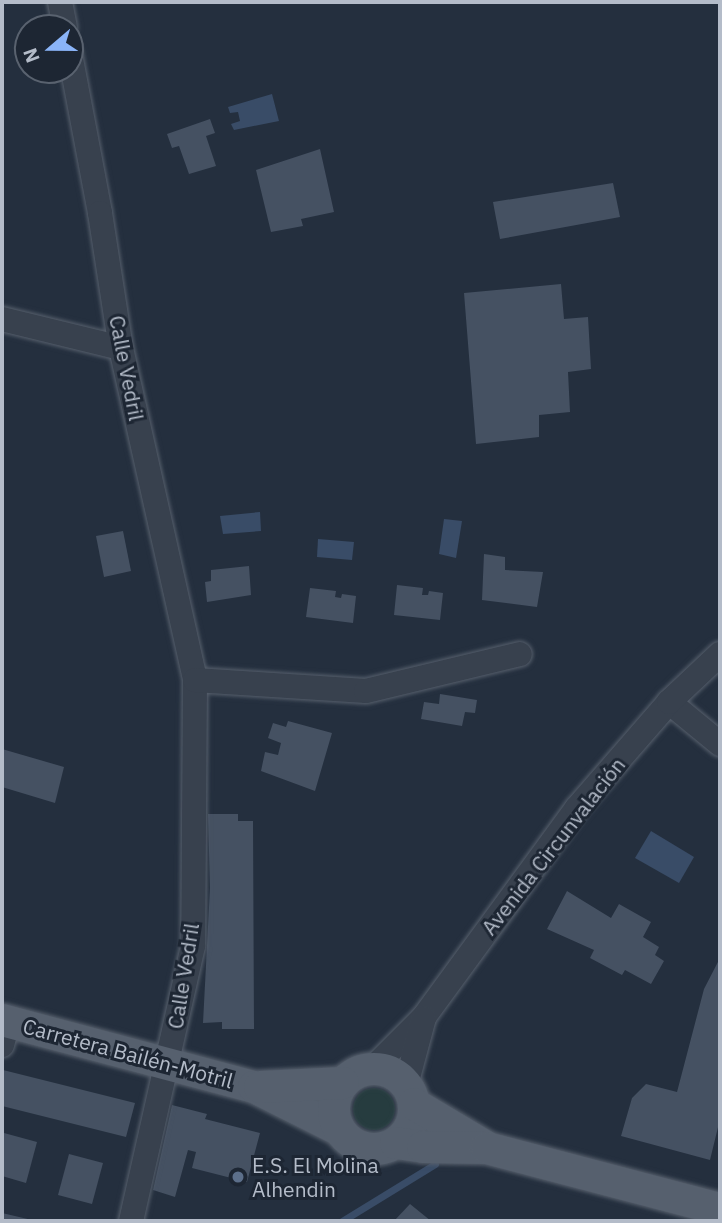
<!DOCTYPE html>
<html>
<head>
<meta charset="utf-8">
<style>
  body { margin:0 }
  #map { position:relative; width:722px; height:1223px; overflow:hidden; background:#242f3e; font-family:"IBM Plex Sans",sans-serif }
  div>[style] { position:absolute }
  .green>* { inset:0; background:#263c3f }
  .round { border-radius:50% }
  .water>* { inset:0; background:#394c67 }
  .stream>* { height:7px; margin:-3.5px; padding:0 3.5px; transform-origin:3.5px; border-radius:3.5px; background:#394c67 }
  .building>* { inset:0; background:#455162 }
  .roads { filter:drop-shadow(0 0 2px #565f6c) drop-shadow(0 0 2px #565f6c) }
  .minor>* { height:24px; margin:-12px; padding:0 12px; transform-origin:12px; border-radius:12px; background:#38414e }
  .major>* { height:32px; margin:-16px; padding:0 16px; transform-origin:16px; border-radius:16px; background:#56606e }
  .major>.ring { margin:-16px; padding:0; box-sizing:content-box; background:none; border:32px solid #56606e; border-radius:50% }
  .dots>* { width:19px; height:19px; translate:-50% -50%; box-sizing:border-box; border:4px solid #1d2633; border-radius:50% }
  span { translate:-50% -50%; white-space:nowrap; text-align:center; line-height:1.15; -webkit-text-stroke:6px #1d2633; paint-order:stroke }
  .street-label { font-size:21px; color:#b4bcc9 }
  .poi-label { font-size:21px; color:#b4bcc9 }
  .left { translate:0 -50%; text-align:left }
  .frame { position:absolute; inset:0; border:4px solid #b4bcc9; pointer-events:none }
  .north { position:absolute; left:14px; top:14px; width:70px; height:70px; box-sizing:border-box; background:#1d2633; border:2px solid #59626f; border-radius:50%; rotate:250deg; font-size:19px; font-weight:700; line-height:28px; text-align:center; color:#b4bcc9 }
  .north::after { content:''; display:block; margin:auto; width:24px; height:32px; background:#8ab4f8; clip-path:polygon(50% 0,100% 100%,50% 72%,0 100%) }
</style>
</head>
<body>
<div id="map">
  <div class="green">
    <i class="round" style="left:353px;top:1088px;width:42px;height:42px"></i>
  </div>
  <div class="water">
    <i style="clip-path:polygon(272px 94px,279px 121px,234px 130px,231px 124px,240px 121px,238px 112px,230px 113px,228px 107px)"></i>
    <i style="clip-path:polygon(260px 512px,261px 531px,223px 534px,220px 516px)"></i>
    <i style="clip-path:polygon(444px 519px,462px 521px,456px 558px,439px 554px)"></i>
    <i style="clip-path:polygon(318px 539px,354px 542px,352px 560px,317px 557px)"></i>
    <i style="clip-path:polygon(651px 831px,694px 857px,679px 883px,635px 858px)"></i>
  </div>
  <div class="stream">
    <i style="left:342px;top:1221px;width:109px;rotate:-31.5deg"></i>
  </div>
  <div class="building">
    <i style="clip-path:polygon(210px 119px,215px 133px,206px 136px,216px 166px,189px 174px,179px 146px,172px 148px,167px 134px)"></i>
    <i style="clip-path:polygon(320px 149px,334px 212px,301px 219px,303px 226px,271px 232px,256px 170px)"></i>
    <i style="clip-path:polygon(613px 183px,620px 217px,500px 239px,493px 202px)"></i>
    <i style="clip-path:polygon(561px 284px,564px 319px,588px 317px,591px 369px,568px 372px,570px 412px,539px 415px,539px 437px,476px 444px,464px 293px)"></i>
    <i style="clip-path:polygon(123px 531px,131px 571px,104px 577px,96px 536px)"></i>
    <i style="clip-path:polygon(484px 554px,505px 557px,505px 570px,543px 572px,537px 607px,482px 600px)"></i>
    <i style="clip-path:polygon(249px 566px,251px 595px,207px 602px,205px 582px,211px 581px,211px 570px)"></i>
    <i style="clip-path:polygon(397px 585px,423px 588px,422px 595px,428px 595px,429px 591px,443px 593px,440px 620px,394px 615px)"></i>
    <i style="clip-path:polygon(310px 588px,336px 591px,335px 597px,341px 598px,342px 594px,356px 596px,353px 623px,306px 617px)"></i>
    <i style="clip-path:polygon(440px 694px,477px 700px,475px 713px,465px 712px,462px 726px,421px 719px,424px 702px,439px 704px)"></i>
    <i style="clip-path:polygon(288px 721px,332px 733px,315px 791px,261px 771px,265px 752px,278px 755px,281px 743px,268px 738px,273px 723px,286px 727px)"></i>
    <i style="clip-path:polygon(2px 749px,64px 767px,55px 803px,2px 787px)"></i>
    <i style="clip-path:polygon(208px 814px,238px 814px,238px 821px,253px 821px,254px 1029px,222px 1029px,222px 1022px,203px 1023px,210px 888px)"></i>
    <i style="clip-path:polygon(567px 891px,611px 918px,619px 904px,651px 922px,643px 937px,659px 947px,655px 955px,664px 961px,651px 984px,625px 970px,622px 975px,590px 958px,594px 950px,547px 929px)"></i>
    <i style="clip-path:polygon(720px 958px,720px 1119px,710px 1160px,621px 1136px,632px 1098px,646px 1084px,677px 1092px,704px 989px)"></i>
    <i style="clip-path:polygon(3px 1070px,135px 1103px,126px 1137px,2px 1106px)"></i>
    <i style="clip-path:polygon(172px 1105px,207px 1114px,205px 1119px,260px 1133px,247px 1182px,192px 1168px,196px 1152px,188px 1150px,175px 1197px,153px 1190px)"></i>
    <i style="clip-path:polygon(4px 1133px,37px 1142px,26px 1183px,2px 1176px)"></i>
    <i style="clip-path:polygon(69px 1154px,103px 1163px,92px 1204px,58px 1195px)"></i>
    <i style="clip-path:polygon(410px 1204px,431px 1221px,394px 1221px)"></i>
    <i style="clip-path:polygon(2px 1213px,32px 1220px,32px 1221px,2px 1221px)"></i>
  </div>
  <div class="roads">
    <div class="minor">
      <i style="left:60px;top:2px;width:26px;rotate:79deg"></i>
      <i style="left:70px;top:54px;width:162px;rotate:79.3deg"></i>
      <i style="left:100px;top:213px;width:137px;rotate:81.2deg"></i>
      <i style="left:121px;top:348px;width:340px;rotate:77.4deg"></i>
      <i style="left:195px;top:680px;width:266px;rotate:90.4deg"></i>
      <i style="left:193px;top:946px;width:282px;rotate:102.7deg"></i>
      <i style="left:2px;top:319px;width:122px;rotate:13.7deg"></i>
      <i style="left:195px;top:680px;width:171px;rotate:3.7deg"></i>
      <i style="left:366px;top:691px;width:158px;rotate:-13.5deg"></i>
      <i style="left:669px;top:702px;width:66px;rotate:39.5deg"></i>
      <i style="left:2px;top:1045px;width:24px;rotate:-75deg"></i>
      <i style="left:373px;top:1068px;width:72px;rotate:-45deg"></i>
      <i style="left:424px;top:1017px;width:259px;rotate:-53.8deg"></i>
      <i style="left:577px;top:808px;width:140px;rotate:-49deg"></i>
      <i style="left:669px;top:702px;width:70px;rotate:-43.3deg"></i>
      <i style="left:406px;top:1085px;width:69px;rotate:-75deg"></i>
    </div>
    <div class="major">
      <i style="left:2px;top:1020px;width:261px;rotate:14.9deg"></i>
      <i style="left:254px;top:1087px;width:96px;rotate:26.6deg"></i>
      <i class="ring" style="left:334px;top:1069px;width:48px;height:48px"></i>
      <i style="left:260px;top:1087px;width:83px;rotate:-2.8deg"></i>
      <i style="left:414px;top:1104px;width:84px;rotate:30.8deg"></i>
      <i style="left:396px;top:1143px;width:27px;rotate:8deg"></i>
      <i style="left:423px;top:1147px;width:64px;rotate:0.9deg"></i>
      <i style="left:487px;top:1148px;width:241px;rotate:14.7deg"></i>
    </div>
  </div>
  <div class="dots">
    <i style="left:238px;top:1177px;background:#5c6f8a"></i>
  </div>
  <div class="street-label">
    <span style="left:127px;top:368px;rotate:79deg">Calle Vedril</span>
    <span style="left:553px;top:846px;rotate:-52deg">Avenida Circunvalación</span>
    <span style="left:183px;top:976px;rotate:-81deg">Calle Vedril</span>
    <span style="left:128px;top:1053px;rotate:15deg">Carretera Bailén-Motril</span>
  </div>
  <div class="poi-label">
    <span class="left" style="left:252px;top:1177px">E.S. El Molina<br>Alhendin</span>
  </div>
  <div class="frame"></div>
  <div class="north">N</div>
</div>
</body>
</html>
